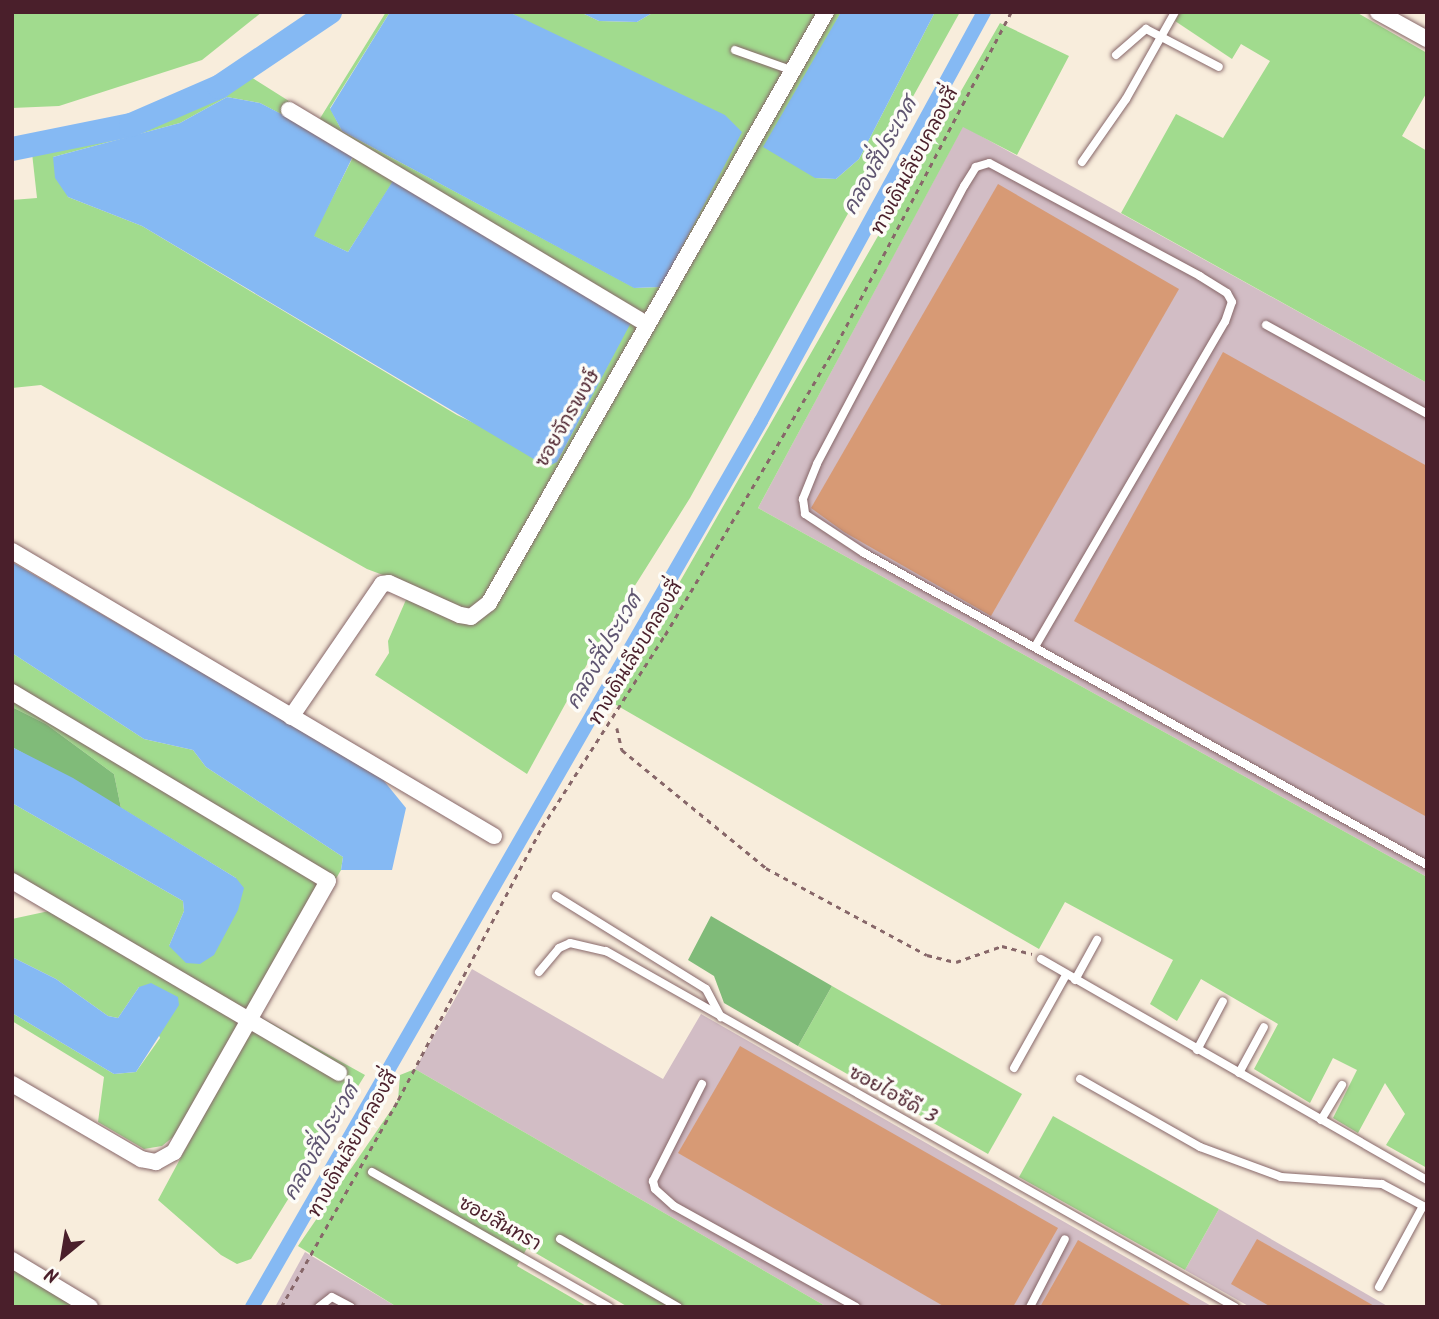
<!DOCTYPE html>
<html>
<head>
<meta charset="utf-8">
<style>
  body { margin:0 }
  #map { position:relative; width:1439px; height:1319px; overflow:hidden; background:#f8eddc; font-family:Kalam,"Playpen Sans Thai",sans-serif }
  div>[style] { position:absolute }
  .industrial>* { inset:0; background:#d2bdc5 }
  .green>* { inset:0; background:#a1db8e }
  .forest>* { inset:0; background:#80bb79 }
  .water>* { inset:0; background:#85b9f3 }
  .canal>* { height:14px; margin:-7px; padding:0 7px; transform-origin:7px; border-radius:7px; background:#85b9f3 }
  .river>* { height:24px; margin:-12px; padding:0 12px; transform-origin:12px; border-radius:12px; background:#85b9f3 }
  .building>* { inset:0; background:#d79a75 }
  .path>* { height:2.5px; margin-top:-1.25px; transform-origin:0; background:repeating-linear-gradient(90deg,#876769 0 5px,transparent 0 10px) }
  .roads { filter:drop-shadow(0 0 2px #876769) drop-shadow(0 0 2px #876769) }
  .service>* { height:8px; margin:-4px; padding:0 4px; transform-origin:4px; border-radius:4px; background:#fff }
  .minor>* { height:16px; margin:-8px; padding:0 8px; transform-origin:8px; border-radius:8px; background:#fff }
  span { translate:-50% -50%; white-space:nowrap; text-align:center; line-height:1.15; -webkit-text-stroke:7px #fdfcf7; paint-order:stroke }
  .street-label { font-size:19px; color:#4a1f2b }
  .water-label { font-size:21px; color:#5f5571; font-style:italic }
  .frame { position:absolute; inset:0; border:14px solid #4a1f2b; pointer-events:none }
  .north { position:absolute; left:28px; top:1221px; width:70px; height:70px; -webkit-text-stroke:5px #fdfcf7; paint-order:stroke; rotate:210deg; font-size:19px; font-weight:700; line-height:28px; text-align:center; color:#4a1f2b }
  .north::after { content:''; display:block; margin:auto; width:24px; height:32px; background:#4a1f2b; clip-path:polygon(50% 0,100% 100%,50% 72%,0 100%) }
</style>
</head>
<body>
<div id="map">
  <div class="industrial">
    <i style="clip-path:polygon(963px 126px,1427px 383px,1427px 877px,758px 508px)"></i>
    <i style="clip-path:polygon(472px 969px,663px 1079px,701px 1014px,1213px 1307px,827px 1307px,415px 1069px)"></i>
    <i style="clip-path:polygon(1219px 1209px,1389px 1307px,1250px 1307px,1185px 1270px)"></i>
    <i style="clip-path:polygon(305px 1252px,397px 1307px,275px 1307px)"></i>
  </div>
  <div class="green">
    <i style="clip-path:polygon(12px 12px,262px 12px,202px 60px,59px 106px,12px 108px)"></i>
    <i style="clip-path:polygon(evenodd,386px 12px,390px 12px,330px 108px,342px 131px,635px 288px,661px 287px,544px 31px,509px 12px,580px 12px,599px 21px,637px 22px,654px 12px,841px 12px,828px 38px,815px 178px,836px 179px,859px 159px,935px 12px,960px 12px,690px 498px,597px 646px,527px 774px,375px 675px,389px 653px,388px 641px,412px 586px,367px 569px,41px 385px,12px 388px,12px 200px,37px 198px,32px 153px,188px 110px,251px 77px,319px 120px,386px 12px,227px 97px,260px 103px,355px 153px,313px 236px,348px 252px,396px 177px,634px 315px,557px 462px,457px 415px,142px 226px,68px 197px,53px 157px,180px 123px,227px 97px)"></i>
    <i style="clip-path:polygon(1180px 12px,1356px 12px,1427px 53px,1427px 92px,1402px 136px,1427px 151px,1427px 383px,1121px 213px,1176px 114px,1223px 138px,1270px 61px,1241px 44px,1232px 59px,1175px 21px)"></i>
    <i style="clip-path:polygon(1000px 23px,1069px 56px,1017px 155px,963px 127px,758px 508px,1427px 877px,1427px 1168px,1386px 1145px,1405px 1114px,1385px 1083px,1358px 1133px,1333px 1118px,1357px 1070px,1333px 1058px,1310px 1103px,1254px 1069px,1278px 1024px,1201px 979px,1177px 1021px,1150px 1004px,1173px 960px,1065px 902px,1039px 949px,611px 702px)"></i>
    <i style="clip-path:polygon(12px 653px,144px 739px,193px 750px,206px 767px,343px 857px,341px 870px,257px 1015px,365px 1075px,251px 1259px,237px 1264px,221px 1255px,158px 1200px,257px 1016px,12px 873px,12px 803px,183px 901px,184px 911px,169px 946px,236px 878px,121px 808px,114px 774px,46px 724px,12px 707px)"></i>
    <i style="clip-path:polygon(49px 911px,242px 1024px,184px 1128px,162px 1146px,144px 1149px,98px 1122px,104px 1077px,12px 1021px,12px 1013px,114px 1074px,136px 1072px,160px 1038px,139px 987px,118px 1018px,108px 1016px,56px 979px,12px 957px,12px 919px)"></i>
    <i style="clip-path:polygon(832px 986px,1022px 1094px,988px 1154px,798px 1046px)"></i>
    <i style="clip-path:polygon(415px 1069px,827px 1307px,628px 1307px,527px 1248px,517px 1266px,588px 1307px,397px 1307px,298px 1246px,398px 1100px,400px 1075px)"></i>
    <i style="clip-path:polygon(1053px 1116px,1219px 1209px,1185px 1270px,1019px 1177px)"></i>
    <i style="clip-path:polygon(12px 1269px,75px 1307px,12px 1307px)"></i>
  </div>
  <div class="forest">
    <i style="clip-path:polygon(12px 707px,46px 724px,114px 774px,121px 808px,12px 747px)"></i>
    <i style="clip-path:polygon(711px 916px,832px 986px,798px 1046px,724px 1003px,714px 976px,688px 960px)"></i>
  </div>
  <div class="water">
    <i style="clip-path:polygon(390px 12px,509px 12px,725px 115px,742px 132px,661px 287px,634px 288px,342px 131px,330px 109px)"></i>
    <i style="clip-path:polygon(580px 12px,654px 12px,637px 22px,599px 21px)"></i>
    <i style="clip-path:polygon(841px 12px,935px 12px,859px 159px,836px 179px,815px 178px,763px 147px)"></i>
    <i style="clip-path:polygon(227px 97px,260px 103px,355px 152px,314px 236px,348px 252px,396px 176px,635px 315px,557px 462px,547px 467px,142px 226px,68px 197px,55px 178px,53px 157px,180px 123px)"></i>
    <i style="clip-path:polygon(12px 562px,380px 776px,406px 808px,392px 870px,341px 870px,343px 857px,206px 767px,193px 750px,144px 739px,12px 653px)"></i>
    <i style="clip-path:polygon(12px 747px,73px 778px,236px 878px,244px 888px,238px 910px,214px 955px,200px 964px,186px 963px,169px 946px,184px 911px,183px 901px,12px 803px)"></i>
    <i style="clip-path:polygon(12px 957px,56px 979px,108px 1016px,118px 1018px,139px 987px,151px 983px,178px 997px,179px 1005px,136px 1072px,114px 1074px,12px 1013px)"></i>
  </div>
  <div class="canal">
    <i style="left:252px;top:1307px;width:1022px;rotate:-60.12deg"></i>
    <i style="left:761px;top:421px;width:466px;rotate:-61.4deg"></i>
  </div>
  <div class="river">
    <i style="left:12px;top:149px;width:121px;rotate:-11.4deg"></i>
    <i style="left:131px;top:125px;width:96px;rotate:-23.4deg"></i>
    <i style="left:219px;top:87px;width:134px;rotate:-34deg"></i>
  </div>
  <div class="building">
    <i style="clip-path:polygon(998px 184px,1179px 289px,991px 616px,844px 532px,811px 508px)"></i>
    <i style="clip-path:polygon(1223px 352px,1427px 466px,1427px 817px,1074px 621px)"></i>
    <i style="clip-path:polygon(740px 1046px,1058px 1228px,1013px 1307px,945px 1307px,678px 1153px)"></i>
    <i style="clip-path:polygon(1257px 1239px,1376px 1307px,1271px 1307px,1231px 1284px)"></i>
    <i style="clip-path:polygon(1078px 1240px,1194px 1307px,1040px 1307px)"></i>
  </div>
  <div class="path">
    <i style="left:617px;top:728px;width:23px;rotate:77deg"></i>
    <i style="left:622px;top:750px;width:186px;rotate:39.3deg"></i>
    <i style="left:766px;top:868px;width:183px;rotate:28.4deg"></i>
    <i style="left:927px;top:955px;width:30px;rotate:14deg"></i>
    <i style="left:956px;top:962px;width:49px;rotate:-19.2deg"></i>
    <i style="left:1002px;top:946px;width:31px;rotate:15deg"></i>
    <i style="left:281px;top:1307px;width:238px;rotate:-60.5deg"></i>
    <i style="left:398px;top:1100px;width:309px;rotate:-62.2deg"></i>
    <i style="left:542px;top:827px;width:228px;rotate:-57.4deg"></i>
    <i style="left:665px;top:635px;width:328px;rotate:-59.4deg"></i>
    <i style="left:832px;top:353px;width:385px;rotate:-62.3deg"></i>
  </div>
  <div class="roads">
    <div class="service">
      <i style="left:735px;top:50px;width:59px;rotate:19.7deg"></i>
      <i style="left:1116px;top:55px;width:40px;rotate:-41deg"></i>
      <i style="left:1146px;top:29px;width:82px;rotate:27.5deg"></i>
      <i style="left:1082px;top:162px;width:77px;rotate:-55.1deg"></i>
      <i style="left:1126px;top:99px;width:100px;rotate:-60.6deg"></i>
      <i style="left:1266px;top:325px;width:184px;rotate:28.9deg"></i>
      <i style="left:1036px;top:645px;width:374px;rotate:-59.7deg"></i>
      <i style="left:1225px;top:322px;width:21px;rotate:-71deg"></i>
      <i style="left:1232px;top:302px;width:10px;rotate:-119deg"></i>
      <i style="left:1227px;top:293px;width:32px;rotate:-148deg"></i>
      <i style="left:1200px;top:276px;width:239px;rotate:-151.8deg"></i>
      <i style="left:989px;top:163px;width:14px;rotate:163deg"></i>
      <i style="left:976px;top:167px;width:22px;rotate:122deg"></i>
      <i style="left:964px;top:186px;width:314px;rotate:117.9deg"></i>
      <i style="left:817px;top:464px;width:38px;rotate:112deg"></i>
      <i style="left:803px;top:499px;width:15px;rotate:82deg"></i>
      <i style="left:805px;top:514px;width:71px;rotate:33.5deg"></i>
      <i style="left:864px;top:553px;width:644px;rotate:28.99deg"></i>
      <i style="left:556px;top:896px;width:176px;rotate:31.8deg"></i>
      <i style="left:706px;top:989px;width:32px;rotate:62deg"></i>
      <i style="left:1041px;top:959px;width:445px;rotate:29.8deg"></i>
      <i style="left:539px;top:972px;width:31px;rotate:-50deg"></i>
      <i style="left:559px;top:948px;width:12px;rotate:-24deg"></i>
      <i style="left:570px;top:943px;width:37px;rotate:13deg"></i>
      <i style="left:606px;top:951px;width:723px;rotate:29.51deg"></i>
      <i style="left:1075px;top:980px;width:46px;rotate:-61.2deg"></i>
      <i style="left:1197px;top:1050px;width:55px;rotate:-62deg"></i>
      <i style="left:1014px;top:1068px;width:107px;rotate:-60.8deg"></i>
      <i style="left:1239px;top:1073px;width:52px;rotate:-61.5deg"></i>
      <i style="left:1080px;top:1079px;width:138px;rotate:29.5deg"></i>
      <i style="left:1200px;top:1147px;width:86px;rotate:20.3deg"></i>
      <i style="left:1281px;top:1177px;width:101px;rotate:4deg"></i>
      <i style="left:1382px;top:1184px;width:51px;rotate:28.1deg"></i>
      <i style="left:702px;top:1084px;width:109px;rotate:116.8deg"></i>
      <i style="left:653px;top:1181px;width:8px;rotate:76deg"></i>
      <i style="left:655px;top:1189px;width:25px;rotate:42deg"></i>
      <i style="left:674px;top:1206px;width:208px;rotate:29deg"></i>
      <i style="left:1321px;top:1120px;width:41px;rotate:-59deg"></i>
      <i style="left:372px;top:1172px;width:273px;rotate:29.7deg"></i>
      <i style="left:560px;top:1239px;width:136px;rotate:30deg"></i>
      <i style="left:1379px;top:1287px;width:92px;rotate:-61.5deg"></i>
      <i style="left:319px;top:1307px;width:16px;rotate:-38deg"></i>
      <i style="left:332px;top:1297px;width:21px;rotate:28deg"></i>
      <i style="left:1030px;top:1307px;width:76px;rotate:-62.8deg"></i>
    </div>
    <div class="minor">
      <i style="left:1378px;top:12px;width:56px;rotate:28.9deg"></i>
      <i style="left:289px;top:110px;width:417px;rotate:30.9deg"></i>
      <i style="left:12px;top:551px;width:560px;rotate:30.6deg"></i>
      <i style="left:12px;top:692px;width:368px;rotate:30.9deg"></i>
      <i style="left:328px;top:881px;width:312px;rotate:119.6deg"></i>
      <i style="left:174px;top:1152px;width:21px;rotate:151deg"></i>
      <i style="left:156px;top:1162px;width:15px;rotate:-169deg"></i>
      <i style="left:141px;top:1159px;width:149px;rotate:-149.8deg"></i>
      <i style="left:291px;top:717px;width:161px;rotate:-55.6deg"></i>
      <i style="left:382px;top:584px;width:7px;rotate:-8deg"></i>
      <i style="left:389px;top:583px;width:78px;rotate:24.3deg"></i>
      <i style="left:460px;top:615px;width:11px;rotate:10deg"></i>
      <i style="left:471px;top:617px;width:23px;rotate:-38deg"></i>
      <i style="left:489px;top:603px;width:680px;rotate:-60.31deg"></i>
      <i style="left:12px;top:881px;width:379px;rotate:30.4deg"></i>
      <i style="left:12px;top:1260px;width:91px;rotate:31.1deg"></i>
    </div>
  </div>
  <div class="street-label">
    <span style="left:916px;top:162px;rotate:-62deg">ทางเดินเลียบคลองสี่</span>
    <span style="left:569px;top:419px;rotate:-60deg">ซอยจักรพงษ์</span>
    <span style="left:637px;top:654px;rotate:-59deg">ทางเดินเลียบคลองสี่</span>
    <span style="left:892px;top:1096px;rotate:29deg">ซอยไอซีดี 3</span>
    <span style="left:354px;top:1145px;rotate:-61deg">ทางเดินเลียบคลองสี่</span>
    <span style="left:499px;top:1225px;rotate:29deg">ซอยสินทรา</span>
  </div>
  <div class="water-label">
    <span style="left:881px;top:157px;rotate:-61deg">คลองสี่ประเวศ</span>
    <span style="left:605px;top:652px;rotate:-60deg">คลองสี่ประเวศ</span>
    <span style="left:322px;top:1143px;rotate:-60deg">คลองสี่ประเวศ</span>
  </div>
  <div class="frame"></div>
  <div class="north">N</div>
</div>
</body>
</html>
